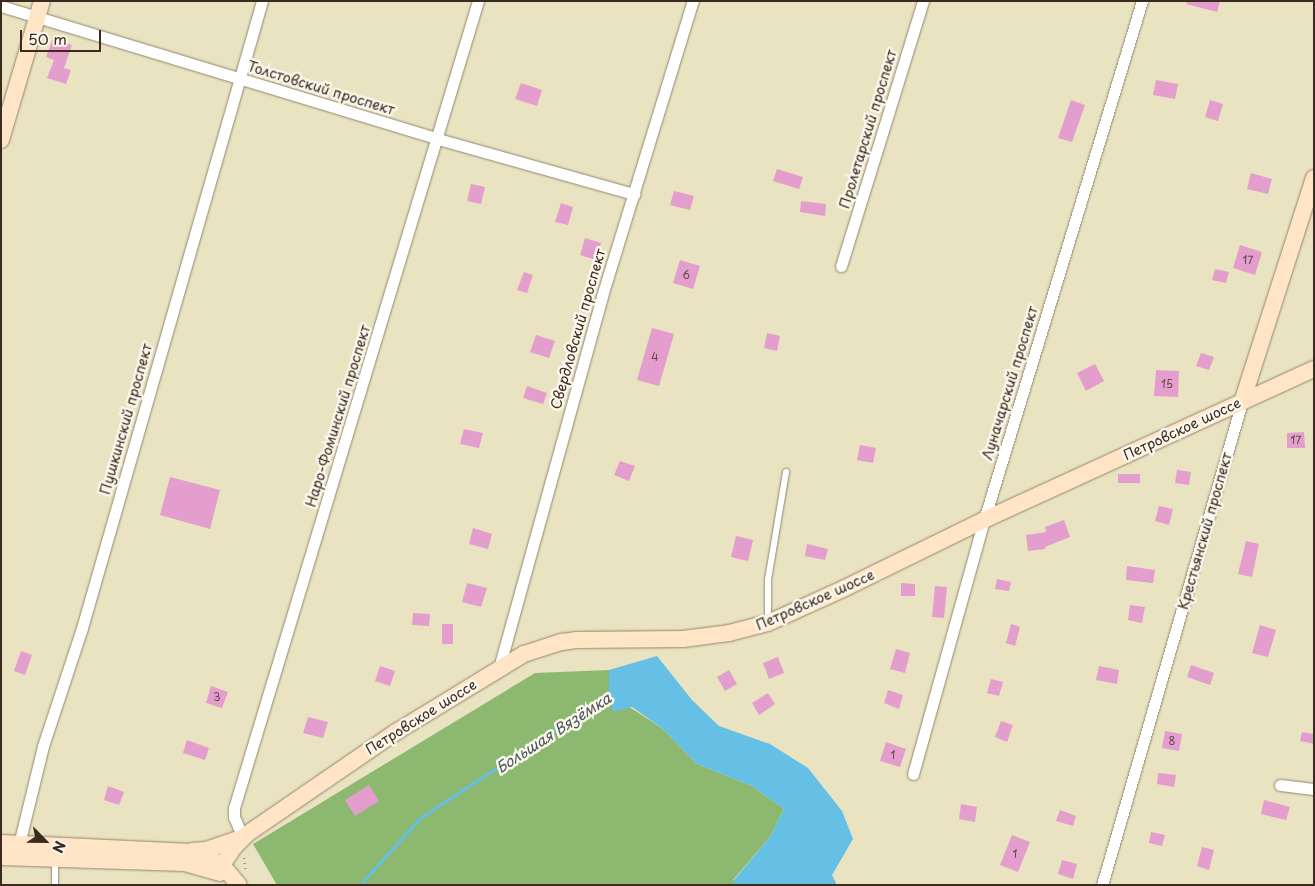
<!DOCTYPE html>
<html>
<head>
<meta charset="utf-8">
<style>
  body { margin:0 }
  #map { position:relative; width:1315px; height:886px; overflow:hidden; background:#e9e3c1; font-family:"Playpen Sans",sans-serif }
  div>[style] { position:absolute }
  .forest>* { inset:0; background:#8cb870 }
  .water>* { inset:0; background:#66bfe4 }
  .stream>* { height:3px; margin:-1.5px; padding:0 1.5px; transform-origin:1.5px; border-radius:1.5px; background:#66bfe4 }
  .building>* { inset:0; background:#e39ecd }
  .path>* { height:2px; margin-top:-1px; transform-origin:0; background:repeating-linear-gradient(90deg,#928670 0 1px,transparent 0 5px) }
  .roads { filter:drop-shadow(0 0 1px #928670) drop-shadow(0 0 1px #928670) }
  .lane>* { height:5.5px; margin:-2.75px; padding:0 2.75px; transform-origin:2.75px; border-radius:2.75px; background:#fff }
  .street>* { height:11px; margin:-5.5px; padding:0 5.5px; transform-origin:5.5px; border-radius:5.5px; background:#fff }
  .secondary>* { height:16px; margin:-8px; padding:0 8px; transform-origin:8px; border-radius:8px; background:#ffe4c6 }
  span { translate:-50% -50%; white-space:nowrap; text-align:center; line-height:1.15; -webkit-text-stroke:5px #fbf7ec; paint-order:stroke }
  .number-label { font-size:11px; color:#65474a }
  .number-label span { -webkit-text-stroke-width:0 }
  .street-label { font-size:14px; color:#3b2a1e }
  .water-label { font-size:15px; color:#485759; font-style:italic }
  .frame { position:absolute; inset:0; border:2px solid #3b2a1e; pointer-events:none }
  .north { position:absolute; left:20px; top:816px; width:50px; height:50px; -webkit-text-stroke:4px #fbf7ec; paint-order:stroke; rotate:113deg; font-size:14px; font-weight:700; line-height:20px; text-align:center; color:#3b2a1e }
  .north::after { content:''; display:block; margin:auto; width:18px; height:22px; background:#3b2a1e; clip-path:polygon(50% 0,100% 100%,50% 72%,0 100%) }
  .scale { position:absolute; left:20px; top:30px; width:81px; height:22px; box-sizing:border-box; border:2px solid #3b2a1e; border-top:0; padding-left:6px; font-size:15px; line-height:18px; white-space:nowrap; color:#3b2a1e; -webkit-text-stroke:4px #fbf7ec; paint-order:stroke }
</style>
</head>
<body>
<div id="map">
  <div class="forest">
    <i style="clip-path:polygon(609px 670px,609px 694px,662px 728px,697px 764px,752px 786px,784px 809px,770px 837px,733px 880px,736px 885px,277px 885px,253px 844px,535px 673px)"></i>
  </div>
  <div class="water">
    <i style="clip-path:polygon(657px 656px,692px 700px,719px 726px,770px 744px,808px 768px,842px 811px,853px 839px,832px 875px,837px 885px,736px 885px,733px 881px,770px 837px,784px 809px,752px 786px,697px 764px,662px 728px,632px 707px,613px 712px,609px 694px,609px 670px)"></i>
  </div>
  <div class="stream">
    <i style="left:363px;top:885px;width:5px;rotate:-79deg"></i>
    <i style="left:364px;top:880px;width:84px;rotate:-47.9deg"></i>
    <i style="left:420px;top:818px;width:226px;rotate:-33.3deg"></i>
  </div>
  <div class="building">
    <i style="clip-path:polygon(1187px 1px,1220px 1px,1217px 12px,1186px 4px)"></i>
    <i style="clip-path:polygon(53px 38px,72px 45px,64px 68px,71px 70px,66px 84px,47px 78px,54px 60px,46px 57px)"></i>
    <i style="clip-path:polygon(1156px 80px,1178px 84px,1175px 99px,1153px 95px)"></i>
    <i style="clip-path:polygon(521px 83px,542px 90px,537px 106px,515px 99px)"></i>
    <i style="clip-path:polygon(1071px 100px,1085px 105px,1072px 142px,1058px 138px)"></i>
    <i style="clip-path:polygon(1210px 100px,1223px 104px,1218px 121px,1205px 117px)"></i>
    <i style="clip-path:polygon(777px 169px,803px 177px,799px 189px,773px 181px)"></i>
    <i style="clip-path:polygon(1251px 173px,1272px 179px,1268px 194px,1247px 189px)"></i>
    <i style="clip-path:polygon(471px 184px,485px 187px,481px 204px,467px 201px)"></i>
    <i style="clip-path:polygon(674px 191px,694px 196px,690px 210px,670px 205px)"></i>
    <i style="clip-path:polygon(801px 201px,826px 204px,825px 216px,800px 212px)"></i>
    <i style="clip-path:polygon(561px 203px,573px 207px,568px 225px,555px 222px)"></i>
    <i style="clip-path:polygon(585px 238px,601px 243px,596px 260px,580px 255px)"></i>
    <i style="clip-path:polygon(1240px 245px,1262px 252px,1255px 275px,1233px 268px)"></i>
    <i style="clip-path:polygon(680px 260px,700px 266px,693px 289px,673px 283px)"></i>
    <i style="clip-path:polygon(1215px 269px,1229px 272px,1226px 283px,1212px 280px)"></i>
    <i style="clip-path:polygon(524px 272px,533px 275px,527px 293px,517px 290px)"></i>
    <i style="clip-path:polygon(652px 328px,674px 334px,659px 386px,637px 380px)"></i>
    <i style="clip-path:polygon(767px 333px,780px 336px,777px 351px,764px 348px)"></i>
    <i style="clip-path:polygon(536px 335px,555px 341px,549px 358px,530px 352px)"></i>
    <i style="clip-path:polygon(1201px 353px,1214px 357px,1209px 370px,1196px 366px)"></i>
    <i style="clip-path:polygon(1095px 364px,1104px 381px,1086px 391px,1077px 373px)"></i>
    <i style="clip-path:polygon(1156px 370px,1179px 371px,1178px 397px,1154px 396px)"></i>
    <i style="clip-path:polygon(527px 386px,547px 393px,543px 404px,523px 398px)"></i>
    <i style="clip-path:polygon(464px 429px,483px 433px,479px 448px,460px 444px)"></i>
    <i style="clip-path:polygon(1304px 432px,1305px 448px,1287px 448px,1287px 433px)"></i>
    <i style="clip-path:polygon(860px 445px,876px 448px,873px 463px,857px 460px)"></i>
    <i style="clip-path:polygon(620px 461px,635px 466px,629px 481px,614px 475px)"></i>
    <i style="clip-path:polygon(1177px 470px,1191px 472px,1189px 485px,1175px 483px)"></i>
    <i style="clip-path:polygon(1118px 474px,1140px 474px,1140px 483px,1118px 483px)"></i>
    <i style="clip-path:polygon(170px 477px,220px 490px,210px 529px,160px 515px)"></i>
    <i style="clip-path:polygon(1159px 506px,1173px 509px,1169px 525px,1155px 521px)"></i>
    <i style="clip-path:polygon(1064px 520px,1070px 537px,1045px 547px,1045px 549px,1028px 551px,1026px 535px,1046px 532px,1045px 527px)"></i>
    <i style="clip-path:polygon(473px 528px,492px 534px,488px 549px,469px 544px)"></i>
    <i style="clip-path:polygon(736px 536px,753px 540px,748px 561px,731px 557px)"></i>
    <i style="clip-path:polygon(1246px 541px,1259px 544px,1252px 577px,1238px 574px)"></i>
    <i style="clip-path:polygon(807px 544px,828px 549px,825px 560px,805px 556px)"></i>
    <i style="clip-path:polygon(1127px 566px,1155px 570px,1153px 583px,1126px 580px)"></i>
    <i style="clip-path:polygon(997px 579px,1011px 582px,1009px 591px,995px 589px)"></i>
    <i style="clip-path:polygon(467px 583px,487px 588px,481px 607px,462px 602px)"></i>
    <i style="clip-path:polygon(901px 583px,915px 584px,915px 596px,901px 596px)"></i>
    <i style="clip-path:polygon(935px 586px,947px 587px,944px 618px,932px 617px)"></i>
    <i style="clip-path:polygon(1130px 605px,1145px 607px,1142px 623px,1128px 620px)"></i>
    <i style="clip-path:polygon(413px 613px,430px 614px,429px 626px,412px 625px)"></i>
    <i style="clip-path:polygon(442px 624px,453px 624px,453px 644px,442px 644px)"></i>
    <i style="clip-path:polygon(1011px 624px,1020px 627px,1015px 646px,1006px 643px)"></i>
    <i style="clip-path:polygon(1260px 625px,1276px 630px,1268px 657px,1252px 653px)"></i>
    <i style="clip-path:polygon(896px 649px,910px 653px,905px 673px,890px 669px)"></i>
    <i style="clip-path:polygon(21px 651px,32px 655px,25px 675px,14px 671px)"></i>
    <i style="clip-path:polygon(778px 657px,784px 673px,769px 679px,763px 663px)"></i>
    <i style="clip-path:polygon(1191px 665px,1214px 673px,1210px 685px,1187px 677px)"></i>
    <i style="clip-path:polygon(380px 666px,395px 671px,390px 686px,375px 681px)"></i>
    <i style="clip-path:polygon(1099px 666px,1119px 670px,1117px 684px,1096px 680px)"></i>
    <i style="clip-path:polygon(729px 670px,737px 684px,725px 691px,717px 677px)"></i>
    <i style="clip-path:polygon(991px 679px,1003px 682px,999px 696px,987px 693px)"></i>
    <i style="clip-path:polygon(211px 686px,228px 692px,222px 708px,206px 703px)"></i>
    <i style="clip-path:polygon(888px 690px,903px 695px,899px 709px,884px 703px)"></i>
    <i style="clip-path:polygon(768px 693px,775px 704px,759px 715px,752px 703px)"></i>
    <i style="clip-path:polygon(308px 717px,328px 722px,323px 738px,303px 733px)"></i>
    <i style="clip-path:polygon(1001px 721px,1013px 725px,1007px 742px,995px 737px)"></i>
    <i style="clip-path:polygon(1165px 731px,1182px 734px,1179px 751px,1162px 748px)"></i>
    <i style="clip-path:polygon(1302px 732px,1314px 734px,1314px 744px,1300px 741px)"></i>
    <i style="clip-path:polygon(187px 740px,209px 748px,205px 760px,183px 753px)"></i>
    <i style="clip-path:polygon(886px 742px,906px 749px,900px 767px,880px 761px)"></i>
    <i style="clip-path:polygon(1158px 773px,1176px 775px,1174px 787px,1157px 784px)"></i>
    <i style="clip-path:polygon(369px 785px,379px 801px,355px 816px,345px 800px)"></i>
    <i style="clip-path:polygon(108px 786px,124px 792px,119px 805px,104px 800px)"></i>
    <i style="clip-path:polygon(1264px 800px,1290px 807px,1286px 820px,1261px 814px)"></i>
    <i style="clip-path:polygon(961px 804px,977px 807px,975px 822px,959px 819px)"></i>
    <i style="clip-path:polygon(1060px 810px,1076px 816px,1073px 826px,1056px 821px)"></i>
    <i style="clip-path:polygon(1151px 832px,1165px 835px,1162px 846px,1149px 843px)"></i>
    <i style="clip-path:polygon(1012px 835px,1030px 842px,1018px 872px,1000px 865px)"></i>
    <i style="clip-path:polygon(1202px 847px,1214px 850px,1209px 870px,1197px 866px)"></i>
    <i style="clip-path:polygon(1062px 860px,1077px 864px,1073px 879px,1058px 874px)"></i>
  </div>
  <div class="path">
    <i style="left:244px;top:858px;width:15px;rotate:82deg"></i>
  </div>
  <div class="roads">
    <div class="lane">
      <i style="left:768px;top:621px;width:41px;rotate:-90deg"></i>
      <i style="left:768px;top:580px;width:109px;rotate:-80.5deg"></i>
      <i style="left:55px;top:885px;width:24px;rotate:-90deg"></i>
    </div>
    <div class="street">
      <i style="left:1px;top:6px;width:457px;rotate:16.9deg"></i>
      <i style="left:438px;top:139px;width:204px;rotate:15.7deg"></i>
      <i style="left:841px;top:266px;width:277px;rotate:-72.8deg"></i>
      <i style="left:499px;top:668px;width:386px;rotate:-74.5deg"></i>
      <i style="left:602px;top:296px;width:309px;rotate:-72.9deg"></i>
      <i style="left:913px;top:774px;width:264px;rotate:-74.4deg"></i>
      <i style="left:984px;top:520px;width:543px;rotate:-73.07deg"></i>
      <i style="left:1280px;top:785px;width:34px;rotate:7deg"></i>
      <i style="left:243px;top:838px;width:23px;rotate:-113deg"></i>
      <i style="left:234px;top:817px;width:9px;rotate:-90deg"></i>
      <i style="left:234px;top:808px;width:843px;rotate:-73.18deg"></i>
      <i style="left:19px;top:844px;width:101px;rotate:-76.2deg"></i>
      <i style="left:43px;top:746px;width:124px;rotate:-71.7deg"></i>
      <i style="left:82px;top:628px;width:652px;rotate:-73.98deg"></i>
      <i style="left:1102px;top:885px;width:503px;rotate:-73.84deg"></i>
    </div>
    <div class="secondary">
      <i style="left:1px;top:140px;width:145px;rotate:-73.6deg"></i>
      <i style="left:1242px;top:402px;width:235px;rotate:-72.2deg"></i>
      <i style="left:1px;top:843px;width:191px;rotate:2.7deg"></i>
      <i style="left:192px;top:852px;width:33px;rotate:23deg"></i>
      <i style="left:222px;top:865px;width:26px;rotate:50deg"></i>
      <i style="left:192px;top:851px;width:14px;rotate:-4deg"></i>
      <i style="left:206px;top:850px;width:37px;rotate:-19deg"></i>
      <i style="left:1px;top:857px;width:184px;rotate:1.9deg"></i>
      <i style="left:185px;top:863px;width:36px;rotate:16deg"></i>
      <i style="left:218px;top:871px;width:30px;rotate:-56deg"></i>
      <i style="left:235px;top:846px;width:17px;rotate:-45deg"></i>
      <i style="left:247px;top:834px;width:181px;rotate:-34.4deg"></i>
      <i style="left:396px;top:732px;width:150px;rotate:-31.4deg"></i>
      <i style="left:524px;top:654px;width:40px;rotate:-18deg"></i>
      <i style="left:562px;top:642px;width:14px;rotate:-8deg"></i>
      <i style="left:576px;top:640px;width:107px;rotate:-0.5deg"></i>
      <i style="left:683px;top:639px;width:46px;rotate:-7.4deg"></i>
      <i style="left:729px;top:633px;width:40px;rotate:-14.4deg"></i>
      <i style="left:768px;top:623px;width:85px;rotate:-24.4deg"></i>
      <i style="left:845px;top:588px;width:155px;rotate:-26.1deg"></i>
      <i style="left:984px;top:520px;width:363px;rotate:-24.6deg"></i>
    </div>
  </div>
  <div class="number-label">
    <span style="left:1248px;top:260px">17</span>
    <span style="left:686px;top:275px">6</span>
    <span style="left:655px;top:357px">4</span>
    <span style="left:1167px;top:384px">15</span>
    <span style="left:1296px;top:440px">17</span>
    <span style="left:217px;top:697px">3</span>
    <span style="left:1172px;top:741px">8</span>
    <span style="left:893px;top:755px">1</span>
    <span style="left:1015px;top:854px">1</span>
  </div>
  <div class="street-label">
    <span style="left:321px;top:88px;rotate:17deg">Толстовский проспект</span>
    <span style="left:868px;top:129px;rotate:-73deg">Пролетарский проспект</span>
    <span style="left:578px;top:329px;rotate:-74deg">Свердловский проспект</span>
    <span style="left:1010px;top:383px;rotate:-73deg">Луначарский проспект</span>
    <span style="left:338px;top:416px;rotate:-73deg">Наро-Фоминский проспект</span>
    <span style="left:126px;top:419px;rotate:-74deg">Пушкинский проспект</span>
    <span style="left:1182px;top:429px;rotate:-25deg">Петровское шоссе</span>
    <span style="left:1205px;top:531px;rotate:-74deg">Крестьянский проспект</span>
    <span style="left:815px;top:600px;rotate:-24deg">Петровское шоссе</span>
    <span style="left:421px;top:717px;rotate:-32deg">Петровское шоссе</span>
  </div>
  <div class="water-label">
    <span style="left:553px;top:732px;rotate:-33deg">Большая Вязёмка</span>
  </div>
  <div class="frame"></div>
  <div class="north">N</div>
  <div class="scale">50 m</div>
</div>
</body>
</html>
